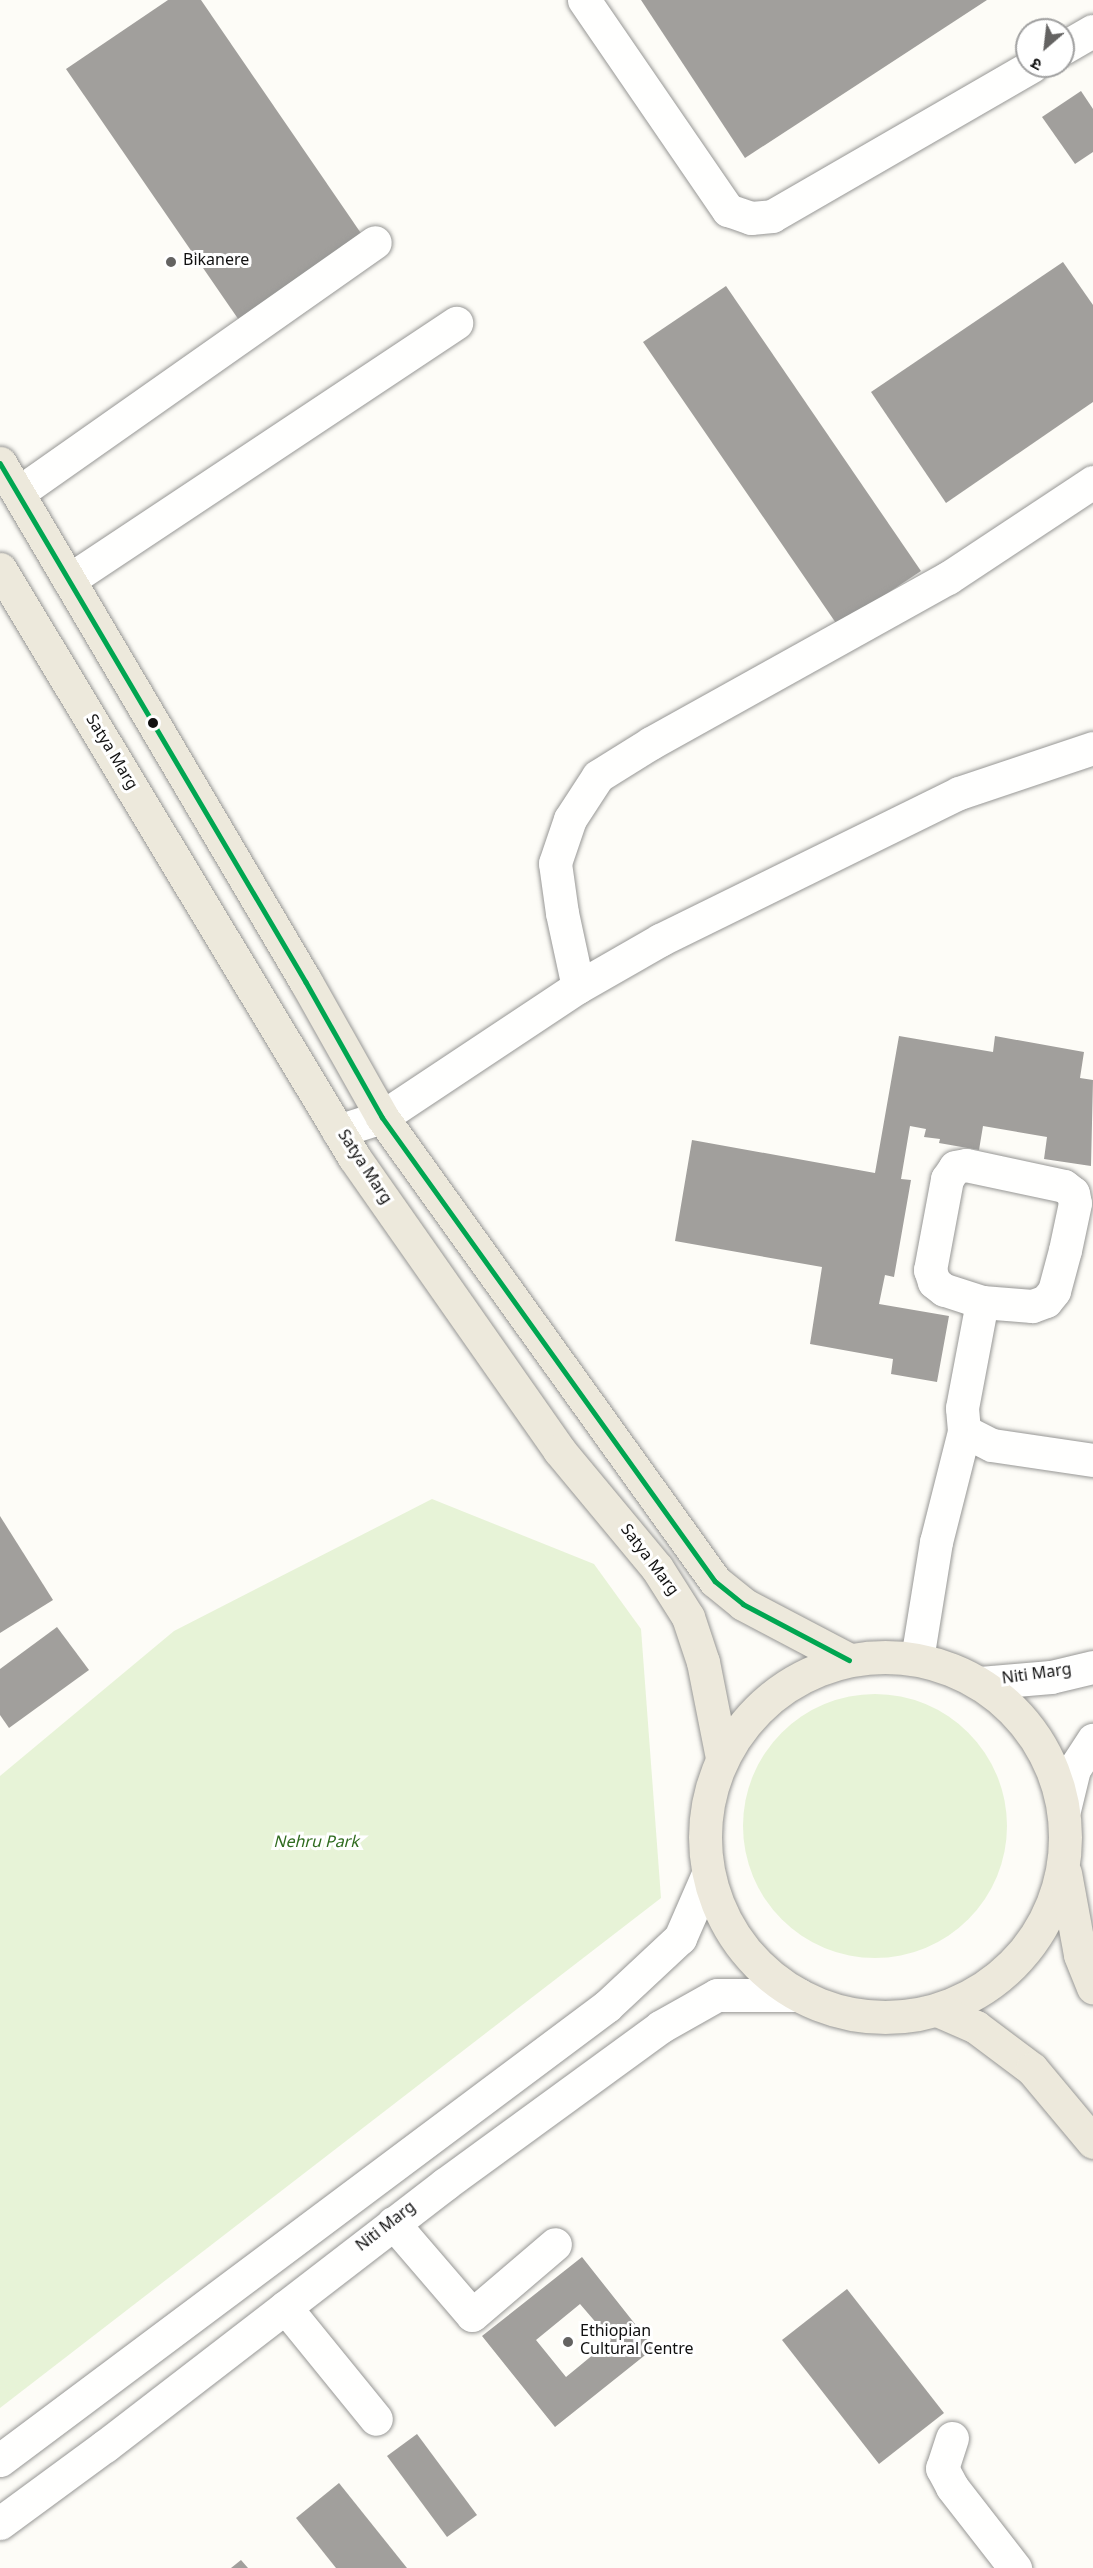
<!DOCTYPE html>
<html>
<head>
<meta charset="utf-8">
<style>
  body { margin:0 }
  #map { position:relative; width:1093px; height:2568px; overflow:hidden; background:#fdfcf7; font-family:Georgia,"Noto Sans Devanagari",serif }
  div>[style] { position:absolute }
  .green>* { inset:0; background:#e7f3d7 }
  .round { border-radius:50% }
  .building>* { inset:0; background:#a19f9c }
  .roads { filter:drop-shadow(0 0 2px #979795) drop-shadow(0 0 2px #979795) }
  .minor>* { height:33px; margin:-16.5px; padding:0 16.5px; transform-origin:16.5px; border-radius:16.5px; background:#fffffe }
  .major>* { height:33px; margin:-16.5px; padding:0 16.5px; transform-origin:16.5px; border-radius:16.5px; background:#ede9dc }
  .major>.ring { margin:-16.5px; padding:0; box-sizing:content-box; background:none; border:33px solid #ede9dc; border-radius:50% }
  .bus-1>* { height:4.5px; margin:-2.25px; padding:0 2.25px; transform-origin:2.25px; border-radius:2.25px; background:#00a651 }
  .dots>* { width:16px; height:16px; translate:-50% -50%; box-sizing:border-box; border:3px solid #fff; border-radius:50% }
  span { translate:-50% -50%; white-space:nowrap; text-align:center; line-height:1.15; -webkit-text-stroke:6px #fff; paint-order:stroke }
  .poi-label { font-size:16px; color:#111 }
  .left { translate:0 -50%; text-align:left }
  .street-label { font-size:16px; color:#111 }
  .park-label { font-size:16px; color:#2f6b1f; font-style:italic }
  .north { position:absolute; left:1015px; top:18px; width:60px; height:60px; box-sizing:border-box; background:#fff; border:2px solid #a0a0a0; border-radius:50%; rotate:208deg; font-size:16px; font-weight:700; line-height:24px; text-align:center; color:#111 }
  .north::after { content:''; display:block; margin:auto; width:21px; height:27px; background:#646362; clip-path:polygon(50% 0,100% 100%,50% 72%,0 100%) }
</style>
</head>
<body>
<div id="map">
  <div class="green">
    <i style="clip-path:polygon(432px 1499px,594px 1564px,641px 1629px,661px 1898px,0 2408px,0 1776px,174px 1631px)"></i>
    <i class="round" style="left:743px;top:1694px;width:264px;height:264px"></i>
  </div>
  <div class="building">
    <i style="clip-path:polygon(168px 0,201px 0,367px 242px,243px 326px,66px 69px)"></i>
    <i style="clip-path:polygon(641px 0,987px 0,745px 158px)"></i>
    <i style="clip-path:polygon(1081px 91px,1093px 109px,1093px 152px,1075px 164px,1042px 117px)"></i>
    <i style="clip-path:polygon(1063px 262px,1093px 305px,1093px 402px,946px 503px,871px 392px)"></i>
    <i style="clip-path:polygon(726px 286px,921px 571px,838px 626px,643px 342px)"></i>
    <i style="clip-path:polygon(899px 1036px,993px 1052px,995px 1036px,1084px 1052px,1080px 1078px,1093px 1080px,1091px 1166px,1044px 1159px,1047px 1137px,983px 1126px,979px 1150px,939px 1143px,940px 1139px,924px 1137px,926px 1129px,910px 1126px,901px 1179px,911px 1180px,894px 1277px,885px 1275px,879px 1304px,949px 1316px,937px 1382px,891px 1374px,893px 1359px,810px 1344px,822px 1267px,675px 1241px,692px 1140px,875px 1173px)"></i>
    <i style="clip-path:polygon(0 1516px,53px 1600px,0 1633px)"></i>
    <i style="clip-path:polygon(57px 1627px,89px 1670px,9px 1728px,0 1715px,0 1669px)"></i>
    <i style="clip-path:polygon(evenodd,582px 2257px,654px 2348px,555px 2427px,482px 2336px,582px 2257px,580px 2304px,611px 2340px,566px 2377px,536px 2340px,580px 2304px)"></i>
    <i style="clip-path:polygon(847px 2289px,944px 2413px,879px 2464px,782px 2340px)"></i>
    <i style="clip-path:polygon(417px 2434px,477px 2515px,447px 2537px,387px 2456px)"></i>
    <i style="clip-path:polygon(339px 2483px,407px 2568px,336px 2568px,296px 2518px)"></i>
    <i style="clip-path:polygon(241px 2560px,248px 2568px,231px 2568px)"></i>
  </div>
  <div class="roads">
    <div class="minor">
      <i style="left:584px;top:0;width:255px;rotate:55.6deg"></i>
      <i style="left:728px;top:210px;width:24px;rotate:19deg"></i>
      <i style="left:751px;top:218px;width:21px;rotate:-5deg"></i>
      <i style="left:772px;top:216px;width:300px;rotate:-30deg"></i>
      <i style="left:1063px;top:48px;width:34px;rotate:-30deg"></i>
      <i style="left:18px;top:493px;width:436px;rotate:-35.1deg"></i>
      <i style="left:69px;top:580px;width:465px;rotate:-33.6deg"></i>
      <i style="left:578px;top:987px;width:76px;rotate:-102.2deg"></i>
      <i style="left:562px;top:913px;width:50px;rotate:-98deg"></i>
      <i style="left:555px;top:863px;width:46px;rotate:-71.2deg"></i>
      <i style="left:570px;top:819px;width:51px;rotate:-56.9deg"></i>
      <i style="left:598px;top:776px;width:62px;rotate:-31.9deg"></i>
      <i style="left:651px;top:743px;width:340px;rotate:-29.1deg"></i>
      <i style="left:948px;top:578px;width:174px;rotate:-33.5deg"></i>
      <i style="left:338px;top:1131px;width:46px;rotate:-17.7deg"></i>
      <i style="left:382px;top:1117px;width:235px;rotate:-33.6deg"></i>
      <i style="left:578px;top:987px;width:95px;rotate:-29.8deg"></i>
      <i style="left:660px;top:940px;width:333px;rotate:-26.2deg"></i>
      <i style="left:959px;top:793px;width:141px;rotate:-18.6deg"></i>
      <i style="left:966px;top:1165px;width:100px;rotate:12.1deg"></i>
      <i style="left:1064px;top:1186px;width:11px;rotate:38deg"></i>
      <i style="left:1073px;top:1193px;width:10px;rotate:79deg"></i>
      <i style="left:1075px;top:1203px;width:48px;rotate:102deg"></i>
      <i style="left:1065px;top:1250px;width:42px;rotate:105deg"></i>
      <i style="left:1054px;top:1291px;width:13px;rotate:129deg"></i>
      <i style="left:1046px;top:1301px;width:15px;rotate:160deg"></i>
      <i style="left:1032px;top:1306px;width:50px;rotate:-175.4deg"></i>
      <i style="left:982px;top:1302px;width:40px;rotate:-162deg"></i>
      <i style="left:944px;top:1290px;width:13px;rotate:-141deg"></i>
      <i style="left:934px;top:1282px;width:13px;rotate:-108deg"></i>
      <i style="left:930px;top:1270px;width:93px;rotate:-79.4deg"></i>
      <i style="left:947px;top:1179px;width:14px;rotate:-56deg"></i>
      <i style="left:955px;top:1167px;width:11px;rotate:-10deg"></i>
      <i style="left:982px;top:1302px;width:108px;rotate:100.7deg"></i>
      <i style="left:962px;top:1408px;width:23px;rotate:85deg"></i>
      <i style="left:964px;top:1431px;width:31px;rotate:27deg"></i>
      <i style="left:992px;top:1445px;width:102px;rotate:8.4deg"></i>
      <i style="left:917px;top:1659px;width:119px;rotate:-80.8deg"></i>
      <i style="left:936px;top:1542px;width:114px;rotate:-75.8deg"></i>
      <i style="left:980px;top:1683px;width:71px;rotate:-4.8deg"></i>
      <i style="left:1051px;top:1677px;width:43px;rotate:-13.4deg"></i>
      <i style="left:1064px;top:1810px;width:42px;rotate:-76.3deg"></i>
      <i style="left:1074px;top:1769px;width:35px;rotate:-57deg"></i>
      <i style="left:393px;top:2223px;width:121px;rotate:49.3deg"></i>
      <i style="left:472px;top:2315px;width:109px;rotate:-40.5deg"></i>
      <i style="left:285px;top:2307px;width:144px;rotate:50.9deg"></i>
      <i style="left:952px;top:2438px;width:32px;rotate:108deg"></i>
      <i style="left:942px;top:2468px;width:21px;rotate:62deg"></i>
      <i style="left:952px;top:2487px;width:103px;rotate:52.1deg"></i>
      <i style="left:0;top:2460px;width:758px;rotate:-36.79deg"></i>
      <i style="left:607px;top:2006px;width:100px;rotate:-43deg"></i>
      <i style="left:680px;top:1938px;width:70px;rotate:-66.4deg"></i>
      <i style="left:0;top:2523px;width:130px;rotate:-36.3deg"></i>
      <i style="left:105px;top:2446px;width:429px;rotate:-37.6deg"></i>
      <i style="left:445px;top:2184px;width:266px;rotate:-36.1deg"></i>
      <i style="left:660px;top:2027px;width:65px;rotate:-29.3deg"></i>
      <i style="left:717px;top:1995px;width:82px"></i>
    </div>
    <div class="major">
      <i style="left:0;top:463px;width:602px;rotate:59.48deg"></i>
      <i style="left:306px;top:982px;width:155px;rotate:60.6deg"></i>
      <i style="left:382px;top:1117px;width:571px;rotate:54.33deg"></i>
      <i style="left:715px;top:1581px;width:36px;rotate:39deg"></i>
      <i style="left:743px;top:1604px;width:120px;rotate:27.8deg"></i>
      <i style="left:0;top:569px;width:686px;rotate:58.95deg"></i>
      <i style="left:354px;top:1157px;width:358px;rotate:55deg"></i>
      <i style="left:559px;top:1450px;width:153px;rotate:50.3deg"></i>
      <i style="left:657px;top:1568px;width:58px;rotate:57.7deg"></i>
      <i style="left:688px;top:1617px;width:47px;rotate:71.6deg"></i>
      <i style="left:703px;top:1662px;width:98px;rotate:78.8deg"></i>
      <i class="ring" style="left:705px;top:1657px;width:327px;height:327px"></i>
      <i style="left:1065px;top:1873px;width:83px;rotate:79.6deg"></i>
      <i style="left:1080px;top:1955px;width:35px;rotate:68deg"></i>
      <i style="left:937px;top:2010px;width:43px;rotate:23.6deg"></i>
      <i style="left:976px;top:2027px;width:70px;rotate:36.9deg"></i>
      <i style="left:1032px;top:2069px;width:95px;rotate:50.1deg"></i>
    </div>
  </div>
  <div class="bus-1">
    <i style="left:0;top:463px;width:602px;rotate:59.48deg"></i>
    <i style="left:306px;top:982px;width:155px;rotate:60.6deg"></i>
    <i style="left:382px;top:1117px;width:571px;rotate:54.33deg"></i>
    <i style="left:715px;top:1581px;width:36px;rotate:39deg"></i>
    <i style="left:743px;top:1604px;width:120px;rotate:27.8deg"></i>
  </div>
  <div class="dots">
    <i style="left:171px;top:262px;background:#646362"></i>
    <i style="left:153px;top:723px;background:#111"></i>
    <i style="left:568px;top:2342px;background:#646362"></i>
  </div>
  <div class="poi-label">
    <span class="left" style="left:183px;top:262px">Bikanere</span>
    <span class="left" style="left:580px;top:2342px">Ethiopian<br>Cultural Centre</span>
  </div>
  <div class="street-label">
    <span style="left:110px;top:753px;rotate:59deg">Satya Marg</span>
    <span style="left:363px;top:1168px;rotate:57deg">Satya Marg</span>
    <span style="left:648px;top:1561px;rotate:53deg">Satya Marg</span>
    <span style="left:1037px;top:1676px;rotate:-8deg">Niti Marg</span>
    <span style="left:387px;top:2228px;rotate:-38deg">Niti Marg</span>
  </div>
  <div class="park-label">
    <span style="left:316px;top:1844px">Nehru Park</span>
  </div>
  <div class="north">उ</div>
</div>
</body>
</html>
